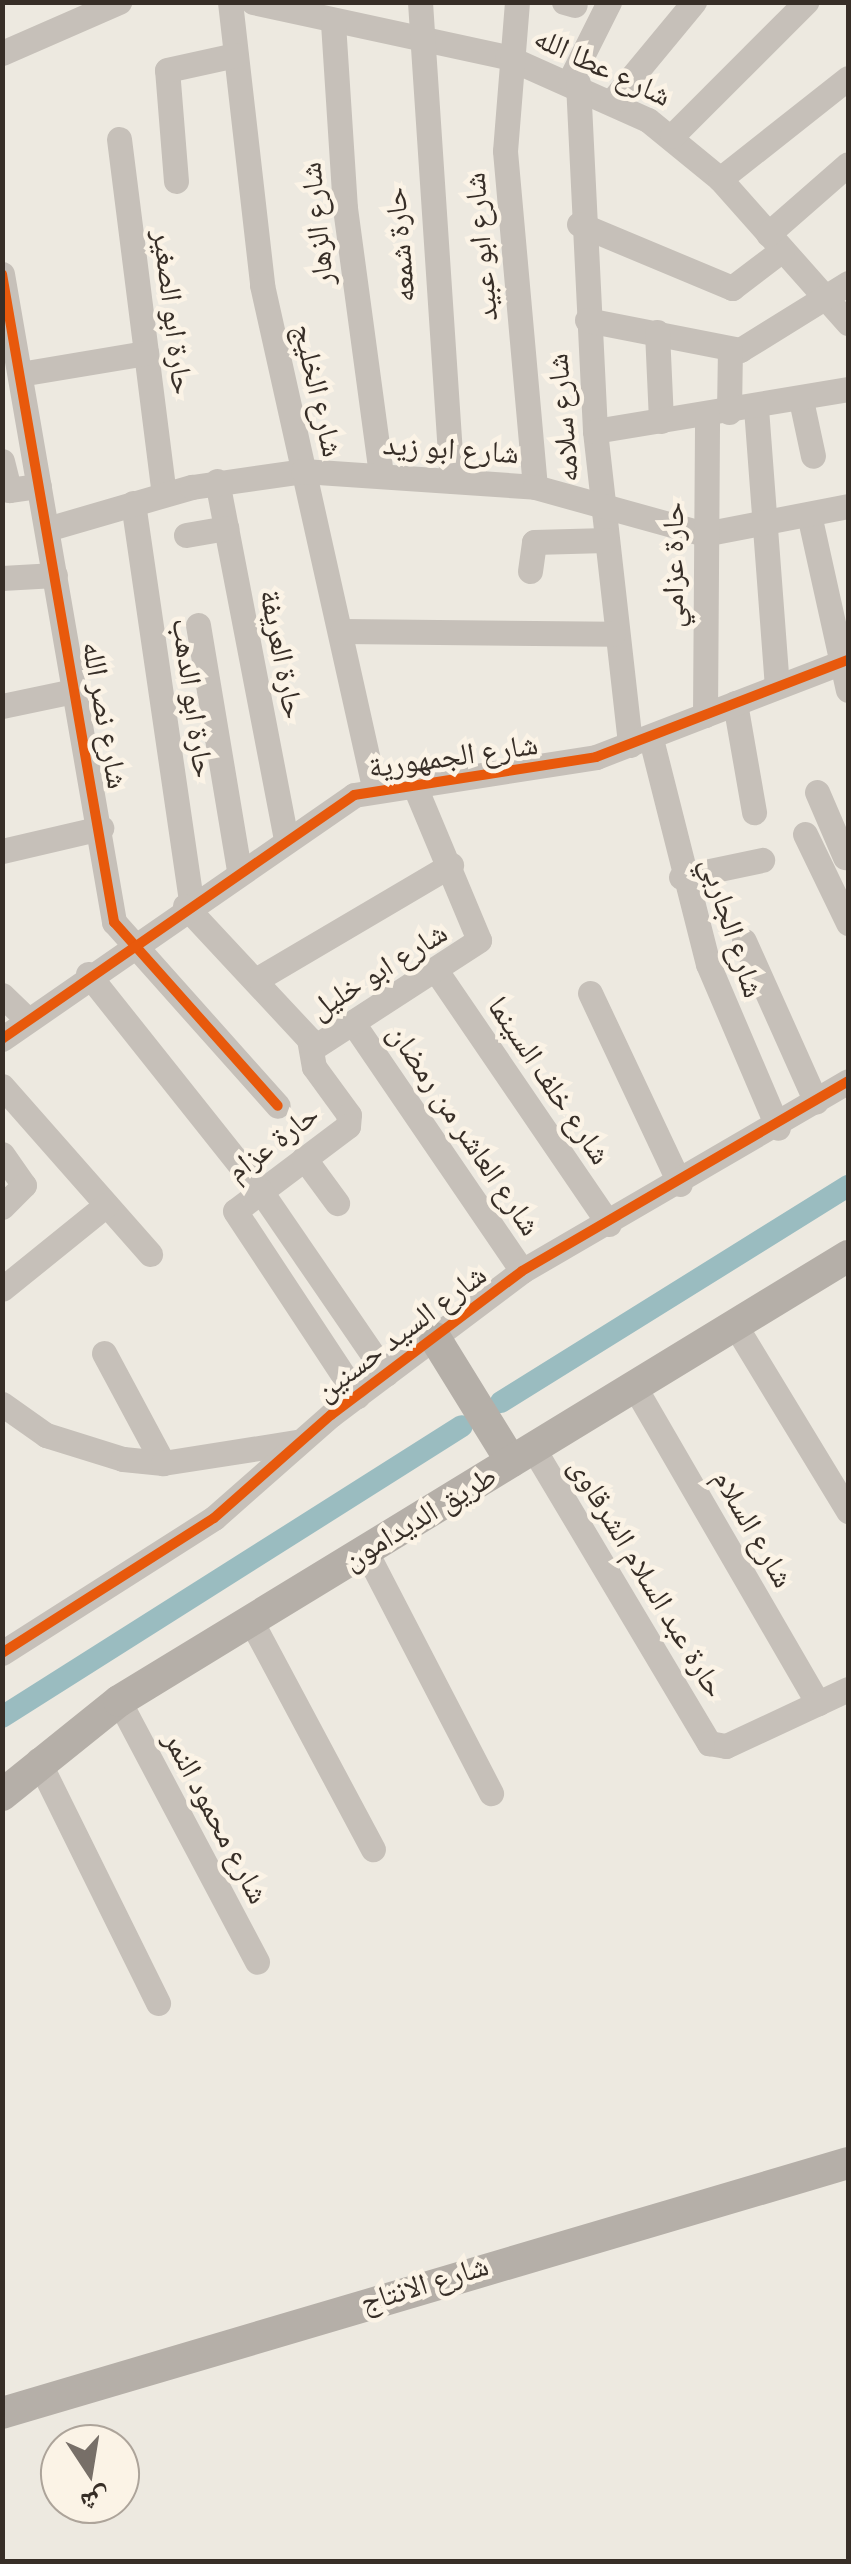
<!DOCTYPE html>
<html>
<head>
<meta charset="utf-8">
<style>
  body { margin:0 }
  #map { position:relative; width:851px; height:2564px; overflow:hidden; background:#ede9e0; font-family:"Archivo Narrow","Noto Naskh Arabic",sans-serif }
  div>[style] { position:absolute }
  .canal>* { height:22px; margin:-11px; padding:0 11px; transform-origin:11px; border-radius:11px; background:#9abcc0 }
  .minor>* { height:25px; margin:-12.5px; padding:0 12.5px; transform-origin:12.5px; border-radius:12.5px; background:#c6c0b9 }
  .major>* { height:32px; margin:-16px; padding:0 16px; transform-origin:16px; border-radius:16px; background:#b5afa8 }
  .cycleway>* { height:10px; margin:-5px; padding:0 5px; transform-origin:5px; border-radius:5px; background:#e8590c }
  span { translate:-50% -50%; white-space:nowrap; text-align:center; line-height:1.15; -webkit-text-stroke:9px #fbf3e6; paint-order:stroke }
  .street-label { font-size:30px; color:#372e27 }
  .frame { position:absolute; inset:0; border:5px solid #372e27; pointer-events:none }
  .north { position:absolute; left:40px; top:2424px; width:100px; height:100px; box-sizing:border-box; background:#fbf3e6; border:2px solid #ada49a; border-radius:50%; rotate:168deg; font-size:28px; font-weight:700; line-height:40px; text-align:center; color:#372e27 }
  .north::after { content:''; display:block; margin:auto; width:35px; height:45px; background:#776f68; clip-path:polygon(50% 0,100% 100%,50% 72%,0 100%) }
</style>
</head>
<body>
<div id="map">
  <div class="canal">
    <i style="left:501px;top:1402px;width:409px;rotate:-31.9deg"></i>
    <i style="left:2px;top:1717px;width:544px;rotate:-32.32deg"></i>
  </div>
  <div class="minor">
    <i style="left:230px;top:2px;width:285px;rotate:83.5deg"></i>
    <i style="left:262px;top:285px;width:514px;rotate:77.42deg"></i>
    <i style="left:253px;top:2px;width:260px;rotate:12.2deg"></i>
    <i style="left:507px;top:57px;width:154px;rotate:24.1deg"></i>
    <i style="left:648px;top:120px;width:93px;rotate:39.3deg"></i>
    <i style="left:720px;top:179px;width:193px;rotate:48.4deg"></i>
    <i style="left:420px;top:2px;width:480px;rotate:86.2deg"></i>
    <i style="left:517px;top:2px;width:149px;rotate:94.6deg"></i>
    <i style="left:505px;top:151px;width:337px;rotate:84.9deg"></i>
    <i style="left:564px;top:2px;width:11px;rotate:15deg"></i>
    <i style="left:333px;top:23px;width:185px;rotate:86.3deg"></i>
    <i style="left:345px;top:208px;width:270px;rotate:82.3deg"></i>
    <i style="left:2px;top:53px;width:128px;rotate:-23.6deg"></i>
    <i style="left:570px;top:80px;width:87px;rotate:-63.4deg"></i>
    <i style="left:578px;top:83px;width:348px;rotate:87.2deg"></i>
    <i style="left:595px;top:431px;width:316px;rotate:83.6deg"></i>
    <i style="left:612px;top:101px;width:129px;rotate:-50.4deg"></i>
    <i style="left:672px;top:136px;width:190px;rotate:-45deg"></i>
    <i style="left:119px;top:139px;width:358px;rotate:82.8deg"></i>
    <i style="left:720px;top:179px;width:163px;rotate:-38.3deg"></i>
    <i style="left:176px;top:181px;width:111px;rotate:-94.6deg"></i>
    <i style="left:167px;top:70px;width:70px;rotate:-12.4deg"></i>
    <i style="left:579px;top:224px;width:166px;rotate:22.7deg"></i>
    <i style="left:732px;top:288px;width:63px;rotate:-37.2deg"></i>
    <i style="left:768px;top:234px;width:106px;rotate:-41.2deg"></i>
    <i style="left:2px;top:274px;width:658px;rotate:80.19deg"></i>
    <i style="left:114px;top:922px;width:246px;rotate:48.3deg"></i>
    <i style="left:587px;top:320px;width:156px;rotate:11.1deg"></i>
    <i style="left:740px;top:350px;width:127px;rotate:-31.8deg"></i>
    <i style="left:657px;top:332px;width:89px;rotate:87.4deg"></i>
    <i style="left:20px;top:374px;width:128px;rotate:-9.5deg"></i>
    <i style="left:801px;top:400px;width:57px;rotate:77.9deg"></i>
    <i style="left:756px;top:408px;width:279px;rotate:85.7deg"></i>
    <i style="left:729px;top:412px;width:62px;rotate:-89.1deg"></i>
    <i style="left:595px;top:431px;width:256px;rotate:-9.4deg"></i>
    <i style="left:2px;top:461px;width:30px;rotate:76deg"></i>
    <i style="left:9px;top:490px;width:30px;rotate:-8deg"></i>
    <i style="left:217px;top:481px;width:365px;rotate:79.1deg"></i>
    <i style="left:133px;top:503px;width:403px;rotate:81.7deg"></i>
    <i style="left:810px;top:519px;width:175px;rotate:77.5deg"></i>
    <i style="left:47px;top:529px;width:151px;rotate:-16.2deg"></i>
    <i style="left:192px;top:487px;width:112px;rotate:-8.2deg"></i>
    <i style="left:303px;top:471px;width:233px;rotate:3.9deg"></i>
    <i style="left:535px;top:487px;width:175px;rotate:15.5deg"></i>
    <i style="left:704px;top:534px;width:147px;rotate:-11deg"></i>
    <i style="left:186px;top:535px;width:41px;rotate:-9.9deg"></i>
    <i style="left:530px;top:571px;width:29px;rotate:-82deg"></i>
    <i style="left:534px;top:542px;width:72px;rotate:-1.6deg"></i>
    <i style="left:2px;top:578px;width:53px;rotate:-3.2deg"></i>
    <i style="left:198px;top:625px;width:248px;rotate:80.5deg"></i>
    <i style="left:342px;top:631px;width:271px;rotate:0.6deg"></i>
    <i style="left:735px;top:703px;width:111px;rotate:80.1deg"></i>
    <i style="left:2px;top:706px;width:78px;rotate:-11.9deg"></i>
    <i style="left:705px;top:715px;width:299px;rotate:-89.6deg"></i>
    <i style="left:651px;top:739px;width:232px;rotate:75.8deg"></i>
    <i style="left:708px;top:964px;width:178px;rotate:66.9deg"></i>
    <i style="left:817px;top:792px;width:71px;rotate:66.7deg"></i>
    <i style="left:805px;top:834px;width:99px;rotate:64.2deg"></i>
    <i style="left:2px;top:851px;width:102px;rotate:-13.1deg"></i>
    <i style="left:681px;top:877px;width:83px;rotate:-11.9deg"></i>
    <i style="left:185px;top:906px;width:182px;rotate:47deg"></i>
    <i style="left:309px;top:1039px;width:28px;rotate:80deg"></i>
    <i style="left:314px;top:1067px;width:59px;rotate:53.9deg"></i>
    <i style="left:349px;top:1115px;width:11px;rotate:95deg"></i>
    <i style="left:348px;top:1126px;width:141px;rotate:143deg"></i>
    <i style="left:235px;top:1211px;width:222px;rotate:56.6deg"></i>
    <i style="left:744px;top:941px;width:176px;rotate:65.9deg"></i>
    <i style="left:437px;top:972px;width:305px;rotate:55.7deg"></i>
    <i style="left:88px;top:974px;width:276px;rotate:51.5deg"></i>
    <i style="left:260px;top:1190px;width:223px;rotate:55.6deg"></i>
    <i style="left:259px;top:978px;width:223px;rotate:-30.5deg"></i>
    <i style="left:590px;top:993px;width:211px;rotate:64.8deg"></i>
    <i style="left:2px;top:995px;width:36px;rotate:44deg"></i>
    <i style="left:353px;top:1023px;width:300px;rotate:55.7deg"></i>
    <i style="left:2px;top:1039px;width:428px;rotate:-34.7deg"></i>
    <i style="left:354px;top:795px;width:245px;rotate:-8.9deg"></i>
    <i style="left:596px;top:757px;width:270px;rotate:-21.1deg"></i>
    <i style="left:313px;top:1048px;width:198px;rotate:-33deg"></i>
    <i style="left:479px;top:940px;width:173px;rotate:-112.7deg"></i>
    <i style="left:2px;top:1086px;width:224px;rotate:48.6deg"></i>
    <i style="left:2px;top:1154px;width:38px;rotate:55deg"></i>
    <i style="left:24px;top:1185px;width:31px;rotate:135deg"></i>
    <i style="left:304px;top:1158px;width:56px;rotate:53.7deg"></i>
    <i style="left:2px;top:1289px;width:134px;rotate:-38.9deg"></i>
    <i style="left:735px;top:1325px;width:218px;rotate:58.7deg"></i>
    <i style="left:104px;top:1353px;width:125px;rotate:61.8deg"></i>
    <i style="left:634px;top:1386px;width:367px;rotate:59.9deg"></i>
    <i style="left:2px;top:1404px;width:54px;rotate:35.2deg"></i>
    <i style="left:46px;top:1435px;width:81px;rotate:17.3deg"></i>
    <i style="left:123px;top:1459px;width:40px;rotate:5.7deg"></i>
    <i style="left:163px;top:1463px;width:136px;rotate:-8.9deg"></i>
    <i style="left:533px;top:1448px;width:344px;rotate:59.2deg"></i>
    <i style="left:709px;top:1743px;width:17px;rotate:10deg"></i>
    <i style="left:726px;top:1746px;width:135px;rotate:-25deg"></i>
    <i style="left:365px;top:1550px;width:274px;rotate:62.6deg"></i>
    <i style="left:250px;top:1619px;width:261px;rotate:61.9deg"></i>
    <i style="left:2px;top:1653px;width:251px;rotate:-32.5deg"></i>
    <i style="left:214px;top:1518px;width:156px;rotate:-41.4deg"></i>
    <i style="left:331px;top:1415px;width:239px;rotate:-37deg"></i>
    <i style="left:522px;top:1271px;width:377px;rotate:-30.2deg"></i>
    <i style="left:119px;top:1701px;width:295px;rotate:62.1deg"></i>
    <i style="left:38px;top:1760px;width:271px;rotate:63.7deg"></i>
  </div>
  <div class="major">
    <i style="left:435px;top:1338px;width:145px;rotate:58.3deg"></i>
    <i style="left:2px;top:1795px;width:150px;rotate:-38.8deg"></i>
    <i style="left:119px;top:1701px;width:854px;rotate:-31.4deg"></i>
    <i style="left:2px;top:2413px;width:882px;rotate:-16.46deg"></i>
  </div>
  <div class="cycleway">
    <i style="left:2px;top:274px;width:658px;rotate:80.19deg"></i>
    <i style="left:114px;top:922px;width:246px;rotate:48.3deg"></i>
    <i style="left:2px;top:1039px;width:428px;rotate:-34.7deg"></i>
    <i style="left:354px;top:795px;width:245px;rotate:-8.9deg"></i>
    <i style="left:596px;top:757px;width:270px;rotate:-21.1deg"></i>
    <i style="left:2px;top:1653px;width:251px;rotate:-32.5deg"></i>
    <i style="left:214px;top:1518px;width:156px;rotate:-41.4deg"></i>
    <i style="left:331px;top:1415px;width:239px;rotate:-37deg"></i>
    <i style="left:522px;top:1271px;width:377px;rotate:-30.2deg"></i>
  </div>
  <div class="street-label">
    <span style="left:603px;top:66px;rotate:25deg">شارع عطا الله</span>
    <span style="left:316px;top:224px;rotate:-96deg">شارع الزهار</span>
    <span style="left:399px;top:245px;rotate:-95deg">حارة شمعه</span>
    <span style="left:480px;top:247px;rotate:-95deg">شارع ابو عبيد</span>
    <span style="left:174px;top:312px;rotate:83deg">حارة ابو الصغير</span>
    <span style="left:319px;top:390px;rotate:77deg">شارع الخليج</span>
    <span style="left:562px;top:418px;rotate:-95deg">شارع سلامه</span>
    <span style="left:451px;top:448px;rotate:4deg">شارع ابو زيد</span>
    <span style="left:672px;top:565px;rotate:-90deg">حارة عزامي</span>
    <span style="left:283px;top:654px;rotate:79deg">حارة العريفة</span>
    <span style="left:194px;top:698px;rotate:82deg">حارة ابو الدهب</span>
    <span style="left:106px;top:715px;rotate:80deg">شارع نصر الله</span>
    <span style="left:453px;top:755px;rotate:-8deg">شارع الجمهورية</span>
    <span style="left:733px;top:927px;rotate:72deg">شارع الجاربي</span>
    <span style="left:378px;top:970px;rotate:-32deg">شارع ابو خليل</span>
    <span style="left:550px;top:1080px;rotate:56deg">شارع خلف السينما</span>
    <span style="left:465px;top:1129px;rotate:56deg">شارع العاشر من رمضان</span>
    <span style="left:272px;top:1142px;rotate:-37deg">حارة عزام</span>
    <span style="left:400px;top:1332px;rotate:-37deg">شارع السيد حسنين</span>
    <span style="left:419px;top:1517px;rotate:-31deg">طريق الديدامون</span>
    <span style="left:754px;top:1528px;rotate:60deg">شارع السلام</span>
    <span style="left:648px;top:1577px;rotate:59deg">حارة عبد السلام الشرقاوى</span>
    <span style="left:217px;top:1817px;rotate:62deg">شارع محمود النمر</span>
    <span style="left:424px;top:2283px;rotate:-17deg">شارع الانتاج</span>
  </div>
  <div class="frame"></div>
  <div class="north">ش</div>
</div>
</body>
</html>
